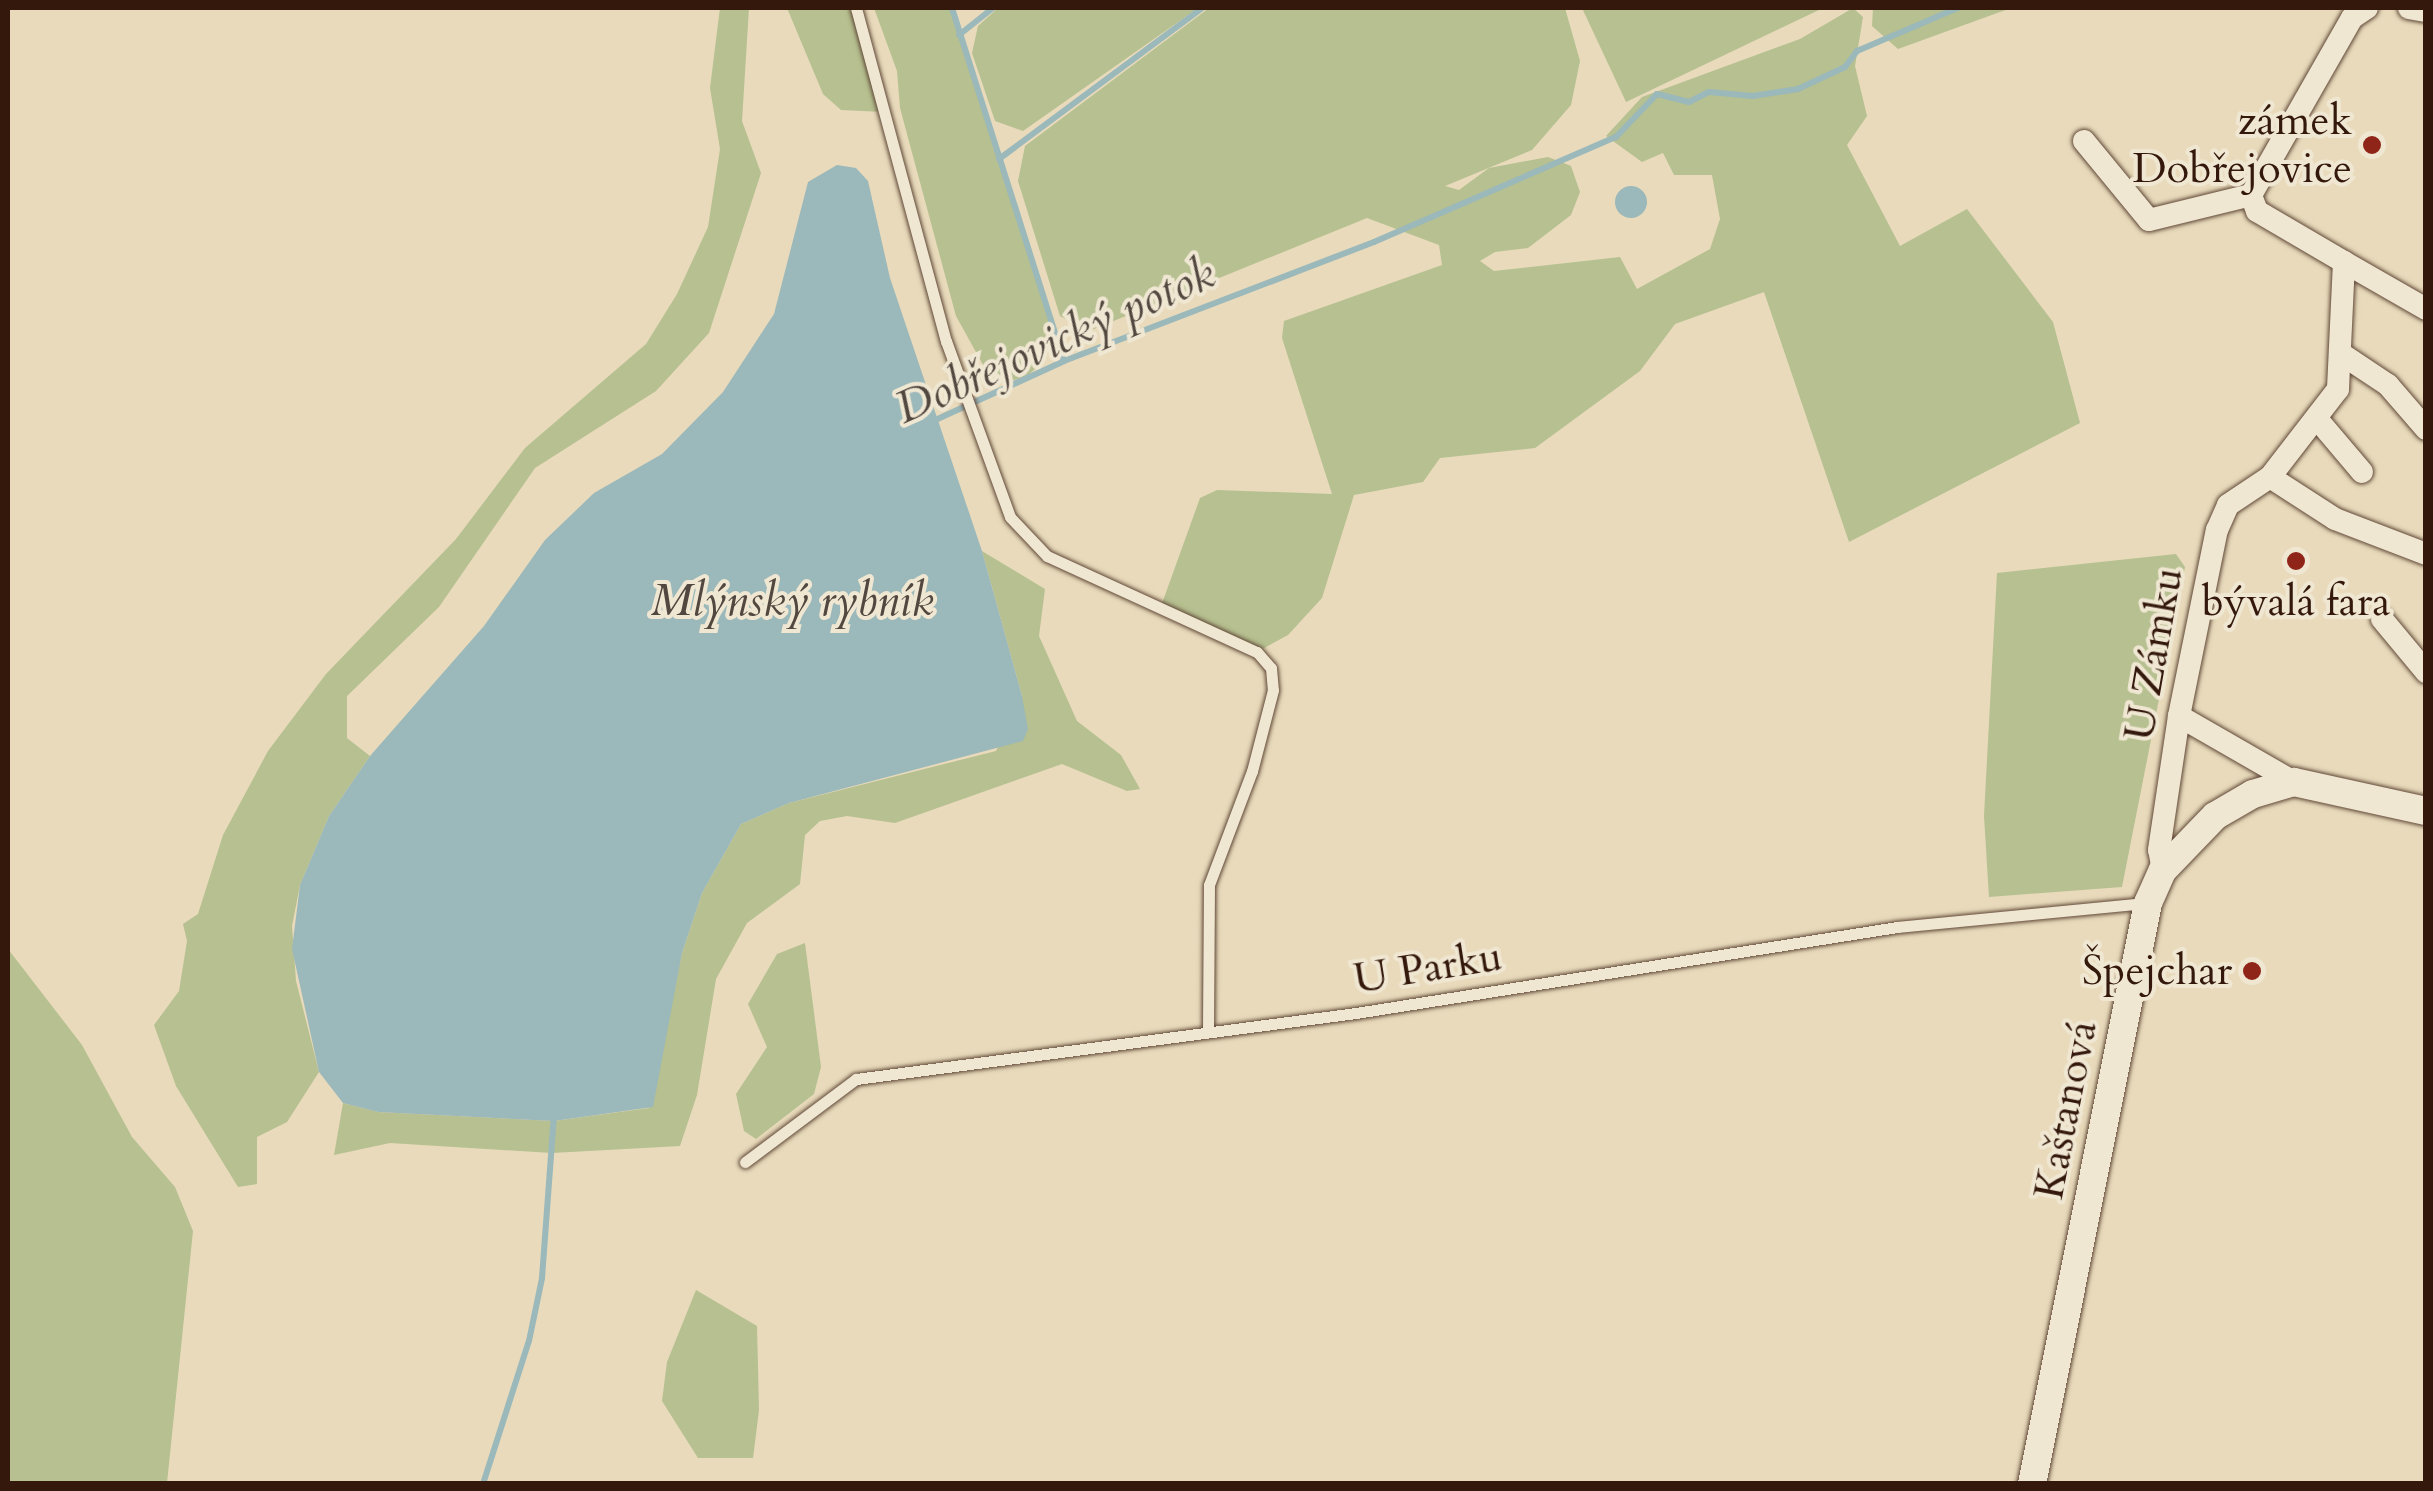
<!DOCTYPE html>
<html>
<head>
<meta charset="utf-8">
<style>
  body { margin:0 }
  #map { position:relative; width:2433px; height:1491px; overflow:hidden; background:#e8dabb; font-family:Cardo,serif }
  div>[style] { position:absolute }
  .green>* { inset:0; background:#b6c090 }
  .water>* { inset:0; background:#9bb8ba }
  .round { border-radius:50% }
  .stream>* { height:6px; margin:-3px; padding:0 3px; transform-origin:3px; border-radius:3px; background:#9bb8ba }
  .roads { filter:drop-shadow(0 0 2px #604837) drop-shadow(0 0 2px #604837) }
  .service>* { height:11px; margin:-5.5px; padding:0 5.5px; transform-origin:5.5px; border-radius:5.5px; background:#f0e7d3 }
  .minor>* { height:22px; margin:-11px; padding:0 11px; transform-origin:11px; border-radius:11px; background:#f0e7d3 }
  .tertiary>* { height:28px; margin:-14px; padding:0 14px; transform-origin:14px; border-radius:14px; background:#f0e7d3 }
  .dots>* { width:28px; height:28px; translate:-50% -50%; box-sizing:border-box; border:5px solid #f0e7d3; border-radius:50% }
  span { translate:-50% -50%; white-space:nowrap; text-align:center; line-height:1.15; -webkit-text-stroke:8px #f0e7d3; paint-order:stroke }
  .poi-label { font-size:42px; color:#33180b }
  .right { translate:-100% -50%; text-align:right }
  .street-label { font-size:42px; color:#33180b }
  .water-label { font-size:45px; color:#524840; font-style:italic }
  .frame { position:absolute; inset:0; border:10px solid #33180b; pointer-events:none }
</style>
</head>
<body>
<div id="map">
  <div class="green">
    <i style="clip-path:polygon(720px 8px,749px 8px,742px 121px,761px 173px,709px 333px,656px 391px,535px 468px,439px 607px,347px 696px,347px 738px,370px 756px,329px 816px,300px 885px,292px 926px,296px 981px,319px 1072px,287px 1122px,257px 1137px,257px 1184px,238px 1187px,176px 1086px,154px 1025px,179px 991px,187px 941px,183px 924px,198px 914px,223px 835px,268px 751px,326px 674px,456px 539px,525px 448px,646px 344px,677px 294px,708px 227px,720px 149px,710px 88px)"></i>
    <i style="clip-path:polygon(787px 8px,852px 8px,884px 112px,841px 110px,823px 94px)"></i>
    <i style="clip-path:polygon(874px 8px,952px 8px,1049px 319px,1043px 362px,1027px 376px,1011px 381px,987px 372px,956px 316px,900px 108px,897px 71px)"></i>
    <i style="clip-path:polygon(998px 8px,1198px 8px,1023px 131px,995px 121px,972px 53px,978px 26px)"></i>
    <i style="clip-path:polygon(1209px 8px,1565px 8px,1580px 61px,1571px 105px,1532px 150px,1445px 186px,1459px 190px,1489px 168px,1548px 157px,1571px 166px,1580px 192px,1571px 215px,1528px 248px,1495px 252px,1480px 261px,1494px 271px,1620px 257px,1637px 289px,1710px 249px,1720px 219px,1712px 175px,1674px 175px,1663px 153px,1642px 162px,1606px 136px,1642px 97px,1800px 39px,1853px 8px,1863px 17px,1855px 66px,1867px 116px,1847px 145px,1900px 246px,1967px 209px,2053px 322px,2080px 423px,1849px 542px,1764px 292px,1675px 324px,1640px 371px,1535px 448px,1440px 458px,1423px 482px,1354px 495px,1322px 598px,1288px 635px,1257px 652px,1160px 609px,1200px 498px,1217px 490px,1332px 494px,1282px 338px,1284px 321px,1442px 265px,1439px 245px,1367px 218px,1089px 331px,1060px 316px,1018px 181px,1025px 146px)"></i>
    <i style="clip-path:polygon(1582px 8px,1823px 8px,1626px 102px)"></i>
    <i style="clip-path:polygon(1873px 8px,2011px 8px,1898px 49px,1872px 26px)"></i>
    <i style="clip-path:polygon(982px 551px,1045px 589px,1039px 636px,1077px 721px,1121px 755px,1140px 789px,1127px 791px,1062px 764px,895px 823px,847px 816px,820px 821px,805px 835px,800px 884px,747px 923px,716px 979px,697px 1095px,680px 1146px,552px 1153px,390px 1143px,334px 1155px,343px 1103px,378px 1112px,554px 1121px,649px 1108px,682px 953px,702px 893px,741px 824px,789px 803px,996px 751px,1022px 696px)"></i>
    <i style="clip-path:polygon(2176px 554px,2185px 567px,2122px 887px,1989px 897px,1984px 816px,1997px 573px)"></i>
    <i style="clip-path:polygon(805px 943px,821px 1067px,814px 1094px,756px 1139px,744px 1131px,736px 1094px,767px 1047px,748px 1004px,777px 954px)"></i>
    <i style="clip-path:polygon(8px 949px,82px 1045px,132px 1137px,175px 1187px,193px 1231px,167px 1483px,8px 1483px)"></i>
    <i style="clip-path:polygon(696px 1290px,757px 1326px,759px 1410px,753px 1458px,698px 1458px,662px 1401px,667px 1362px)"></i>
  </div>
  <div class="water">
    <i style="clip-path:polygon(837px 165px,856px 168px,868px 181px,890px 278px,982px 551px,1022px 696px,1028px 729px,1023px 741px,789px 803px,741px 824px,702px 893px,682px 953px,653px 1107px,554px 1121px,378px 1112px,343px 1103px,319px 1072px,292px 949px,300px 885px,329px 816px,370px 756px,484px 626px,545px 540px,594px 493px,662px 454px,723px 392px,774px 314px,808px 182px)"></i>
    <i class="round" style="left:1615px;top:186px;width:32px;height:32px"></i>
  </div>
  <div class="stream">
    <i style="left:952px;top:8px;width:370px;rotate:72.4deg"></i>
    <i style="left:959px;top:35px;width:43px;rotate:-38.5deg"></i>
    <i style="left:999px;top:159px;width:253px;rotate:-36.6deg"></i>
    <i style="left:931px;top:422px;width:146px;rotate:-24.6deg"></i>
    <i style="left:1064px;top:361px;width:332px;rotate:-21deg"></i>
    <i style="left:1374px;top:242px;width:264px;rotate:-23.5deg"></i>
    <i style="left:1616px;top:137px;width:59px;rotate:-46.4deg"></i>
    <i style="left:1657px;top:94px;width:33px;rotate:14deg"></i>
    <i style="left:1689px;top:102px;width:22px;rotate:-27deg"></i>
    <i style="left:1709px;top:92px;width:44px;rotate:5.2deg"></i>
    <i style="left:1753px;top:96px;width:46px;rotate:-8.8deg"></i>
    <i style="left:1798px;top:89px;width:52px;rotate:-25.1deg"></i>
    <i style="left:1845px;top:67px;width:20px;rotate:-53deg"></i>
    <i style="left:1857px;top:51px;width:110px;rotate:-23.1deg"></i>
    <i style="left:483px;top:1484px;width:150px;rotate:-72.2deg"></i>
    <i style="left:529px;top:1341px;width:64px;rotate:-78.3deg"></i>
    <i style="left:542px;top:1278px;width:164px;rotate:-85.8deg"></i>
  </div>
  <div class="roads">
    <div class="service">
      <i style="left:856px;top:8px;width:345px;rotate:74.9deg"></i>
      <i style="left:946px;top:341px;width:187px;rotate:70deg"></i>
      <i style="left:1010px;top:517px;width:54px;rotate:46.5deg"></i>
      <i style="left:1047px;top:556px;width:231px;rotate:24.6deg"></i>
      <i style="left:1257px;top:652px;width:21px;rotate:49deg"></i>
      <i style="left:1271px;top:668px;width:22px;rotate:85deg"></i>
      <i style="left:1273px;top:690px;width:84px;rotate:104.5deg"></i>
      <i style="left:1252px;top:771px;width:122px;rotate:110.7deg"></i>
      <i style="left:1209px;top:885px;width:146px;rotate:90.4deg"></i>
      <i style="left:745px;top:1162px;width:139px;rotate:-36.8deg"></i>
      <i style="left:856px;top:1079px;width:504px;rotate:-7.52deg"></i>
      <i style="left:1356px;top:1013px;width:548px;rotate:-9.03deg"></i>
      <i style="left:1897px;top:927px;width:252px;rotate:-5.5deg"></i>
    </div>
    <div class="minor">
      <i style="left:2409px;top:8px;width:17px;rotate:10deg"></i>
      <i style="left:2084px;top:141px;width:102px;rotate:50.6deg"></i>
      <i style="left:2149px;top:220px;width:105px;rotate:-13.8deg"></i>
      <i style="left:2344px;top:262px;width:95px;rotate:29.8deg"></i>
      <i style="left:2340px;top:353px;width:58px;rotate:33.7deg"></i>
      <i style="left:2388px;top:385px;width:58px;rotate:49.2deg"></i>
      <i style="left:2318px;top:420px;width:68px;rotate:49.8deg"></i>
      <i style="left:2270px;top:477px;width:77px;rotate:32.9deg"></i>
      <i style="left:2335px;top:519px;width:97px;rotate:21deg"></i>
      <i style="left:2382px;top:619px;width:69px;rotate:50.3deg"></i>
      <i style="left:2179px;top:716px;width:133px;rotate:29.9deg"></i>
      <i style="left:2163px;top:870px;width:20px;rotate:-101deg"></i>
      <i style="left:2159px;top:850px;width:135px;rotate:-81.5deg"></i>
      <i style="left:2179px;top:716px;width:190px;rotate:-78.5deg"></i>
      <i style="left:2217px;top:530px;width:27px;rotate:-66deg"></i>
      <i style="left:2228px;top:505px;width:50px;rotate:-33.7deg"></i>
      <i style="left:2270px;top:477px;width:111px;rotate:-52.3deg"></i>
      <i style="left:2338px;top:389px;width:127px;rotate:-87.3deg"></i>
      <i style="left:2344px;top:262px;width:101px;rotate:-149.6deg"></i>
      <i style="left:2257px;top:211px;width:17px;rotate:-111deg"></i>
      <i style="left:2251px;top:195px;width:204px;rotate:-60.3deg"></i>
      <i style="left:2352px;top:18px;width:18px;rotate:-34deg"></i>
    </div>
    <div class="tertiary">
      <i style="left:2032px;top:1484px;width:592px;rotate:-78.71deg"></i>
      <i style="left:2148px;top:903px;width:36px;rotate:-66deg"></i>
      <i style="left:2163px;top:870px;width:75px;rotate:-46.1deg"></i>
      <i style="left:2215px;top:816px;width:44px;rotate:-30.1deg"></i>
      <i style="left:2253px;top:794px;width:43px;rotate:-16.3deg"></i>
      <i style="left:2294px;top:782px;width:135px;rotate:12.4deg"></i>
    </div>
  </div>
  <div class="dots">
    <i style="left:2372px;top:145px;background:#8f2418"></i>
    <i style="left:2296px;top:561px;background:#8f2418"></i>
    <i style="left:2252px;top:971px;background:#8f2418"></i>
  </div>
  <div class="poi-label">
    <span class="right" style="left:2352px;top:145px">zámek<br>Dobřejovice</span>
    <span style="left:2296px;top:602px">bývalá fara</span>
    <span class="right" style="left:2232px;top:971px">Špejchar</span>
  </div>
  <div class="street-label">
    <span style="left:2154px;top:654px;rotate:-80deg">U Zámku</span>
    <span style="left:1428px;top:968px;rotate:-9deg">U Parku</span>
    <span style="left:2066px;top:1110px;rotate:-79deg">Kaštanová</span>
  </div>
  <div class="water-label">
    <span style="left:1055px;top:341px;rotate:-24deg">Dobřejovický potok</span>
    <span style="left:792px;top:601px">Mlýnský rybník</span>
  </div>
  <div class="frame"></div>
</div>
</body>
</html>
